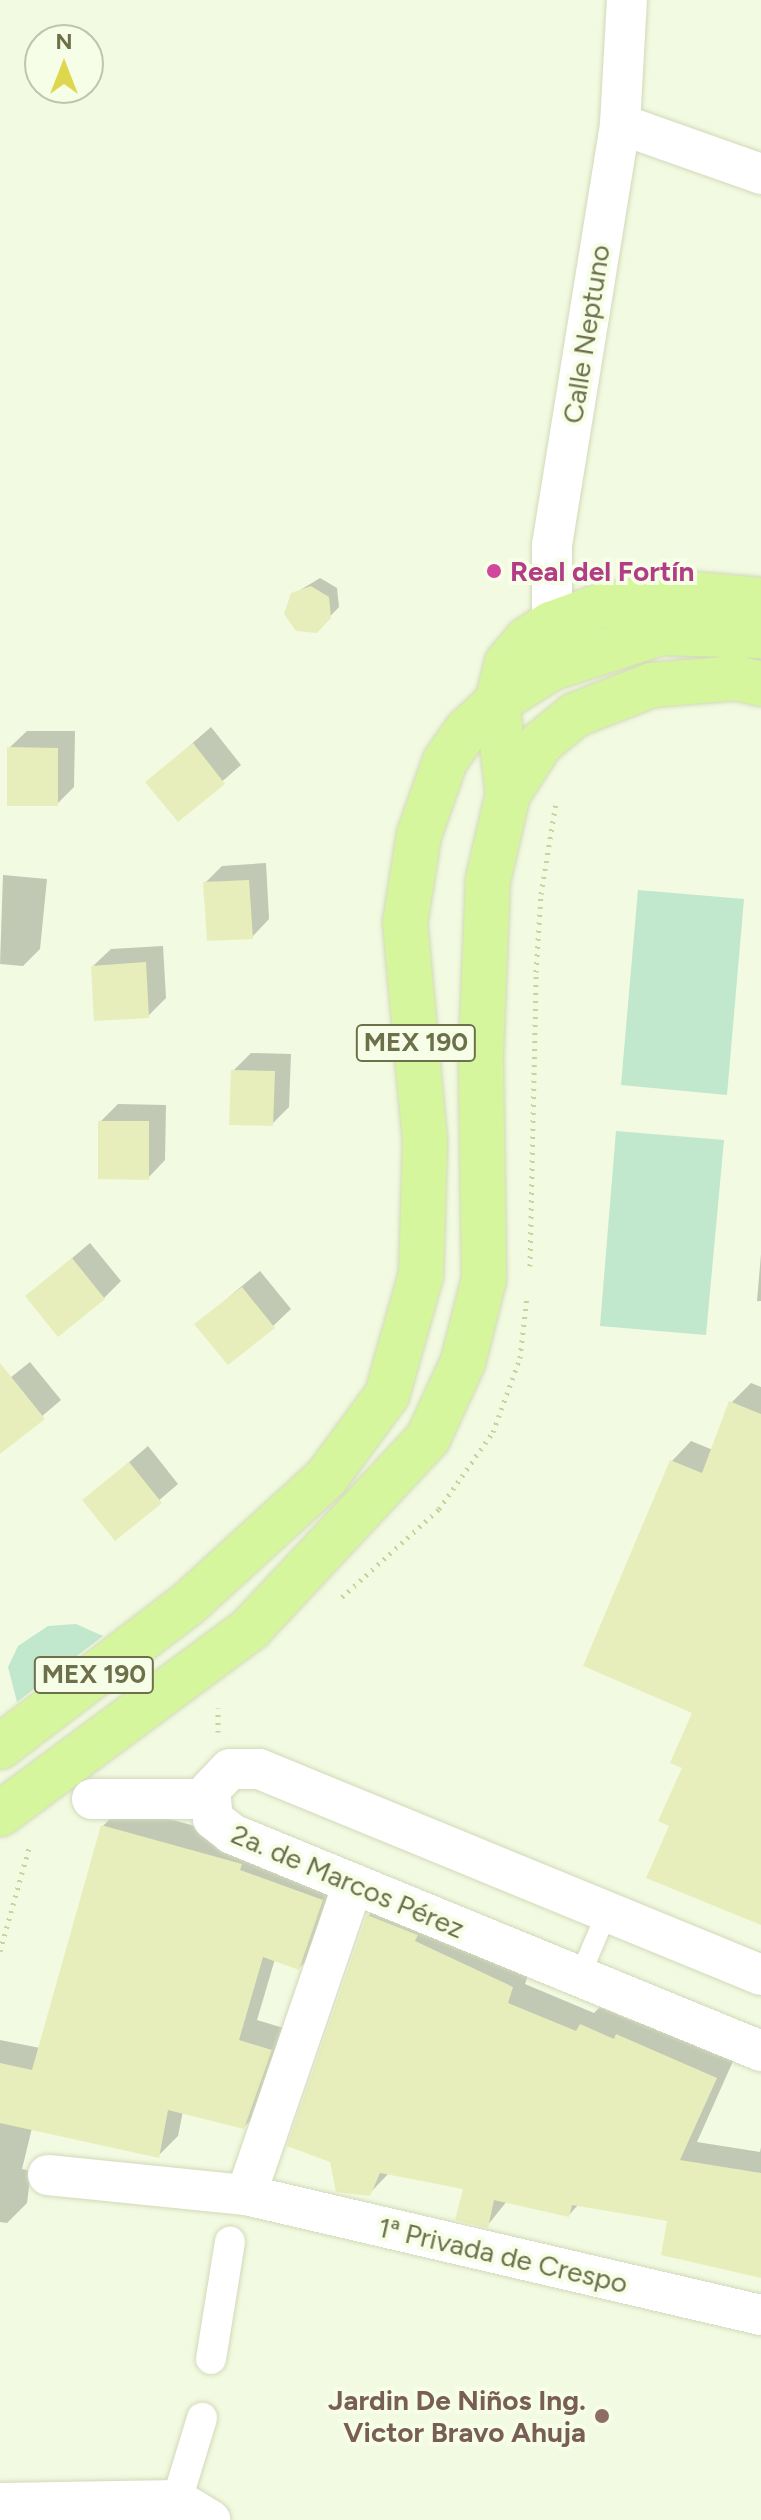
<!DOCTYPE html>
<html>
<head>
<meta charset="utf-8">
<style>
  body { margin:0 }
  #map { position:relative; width:761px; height:2520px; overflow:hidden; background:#f2fae1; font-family:Figtree,sans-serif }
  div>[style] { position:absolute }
  .green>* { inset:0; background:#c1e7cd }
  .shadow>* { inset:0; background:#0003 }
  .building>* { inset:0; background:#e8eebb }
  .path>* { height:5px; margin-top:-2.5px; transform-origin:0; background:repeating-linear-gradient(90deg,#ccd29e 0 2px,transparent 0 8px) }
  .roads { filter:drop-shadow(0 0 2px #d2d9b9) drop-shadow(0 0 2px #d2d9b9) }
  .service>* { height:20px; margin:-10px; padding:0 10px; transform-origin:10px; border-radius:10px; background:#fff }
  .pedestrian>* { height:30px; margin:-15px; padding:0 15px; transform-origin:15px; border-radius:15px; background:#fff }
  .minor>* { height:40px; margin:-20px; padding:0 20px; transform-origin:20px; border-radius:20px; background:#fff }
  .primary>* { height:44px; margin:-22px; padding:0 22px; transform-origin:22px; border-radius:22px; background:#d6f69d }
  .dots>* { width:22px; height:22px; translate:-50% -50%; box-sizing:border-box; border:4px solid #f6fee7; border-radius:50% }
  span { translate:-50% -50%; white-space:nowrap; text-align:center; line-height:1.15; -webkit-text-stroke:8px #f6fee7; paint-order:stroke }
  .shield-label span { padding:2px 6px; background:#f6fee7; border:2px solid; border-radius:6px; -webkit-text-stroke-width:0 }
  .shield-label { font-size:26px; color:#6d704a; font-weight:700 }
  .street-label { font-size:28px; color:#6d704a }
  .hotel-label { font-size:28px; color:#b23c85; font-weight:700 }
  .left { translate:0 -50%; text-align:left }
  .education-label { font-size:28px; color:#785e54; font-weight:700 }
  .right { translate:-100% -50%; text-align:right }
  .north { position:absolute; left:24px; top:24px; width:80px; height:80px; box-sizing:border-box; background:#f6fee7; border:2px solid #bfc5a8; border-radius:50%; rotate:0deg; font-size:22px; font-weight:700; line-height:32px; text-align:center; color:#6d704a }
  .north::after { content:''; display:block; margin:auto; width:28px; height:36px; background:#ded74d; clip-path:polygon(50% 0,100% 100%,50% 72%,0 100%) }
</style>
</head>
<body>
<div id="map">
  <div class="green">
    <i style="clip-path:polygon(638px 890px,744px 899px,727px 1095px,621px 1085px)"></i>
    <i style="clip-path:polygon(616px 1131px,724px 1140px,706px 1335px,600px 1326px)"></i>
    <i style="clip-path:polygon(76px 1624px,103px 1636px,17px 1702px,8px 1667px,18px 1646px,48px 1626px)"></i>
  </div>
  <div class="shadow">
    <i style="clip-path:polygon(320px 578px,337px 588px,339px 607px,316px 631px,292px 595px)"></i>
    <i style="clip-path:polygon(211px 727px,241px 765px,179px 819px,148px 782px)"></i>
    <i style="clip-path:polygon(27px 731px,75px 731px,74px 787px,57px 804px,9px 748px)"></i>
    <i style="clip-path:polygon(266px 863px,269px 919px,252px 937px,205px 883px,222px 866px)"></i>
    <i style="clip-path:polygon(3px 875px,47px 879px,40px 949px,23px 966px,0 964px)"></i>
    <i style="clip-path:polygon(163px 946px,166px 998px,148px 1016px,93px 966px,111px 949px)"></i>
    <i style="clip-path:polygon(251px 1053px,291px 1054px,289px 1107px,272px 1124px,233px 1071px)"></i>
    <i style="clip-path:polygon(118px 1104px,166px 1105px,165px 1160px,148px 1178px,100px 1122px)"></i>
    <i style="clip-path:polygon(90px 1243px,121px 1281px,104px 1298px,27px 1296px)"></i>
    <i style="clip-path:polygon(761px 1254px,761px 1301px,757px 1301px)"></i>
    <i style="clip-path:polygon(260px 1271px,291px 1309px,273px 1326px,197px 1324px)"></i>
    <i style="clip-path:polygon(30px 1362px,61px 1400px,0 1452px,0 1386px)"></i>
    <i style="clip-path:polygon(751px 1383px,761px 1387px,761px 1924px,672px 1825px,695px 1712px,672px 1461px,691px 1441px,713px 1450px,731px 1403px)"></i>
    <i style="clip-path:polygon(148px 1446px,178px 1484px,115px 1538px,85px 1500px)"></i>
    <i style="clip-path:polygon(122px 1806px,261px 1844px,342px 1880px,319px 1948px,299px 1968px,275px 1959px,257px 2020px,290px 2030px,264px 2107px,244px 2127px,183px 2111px,178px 2136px,158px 2156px,32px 2128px,22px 2169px,31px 2171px,27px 2203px,7px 2223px,0 2222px,0 2040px,40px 2048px,103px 1826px)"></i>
    <i style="clip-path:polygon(387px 1897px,530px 1969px,525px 1984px,594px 2013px,600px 2007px,633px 2021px,637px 2017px,734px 2059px,697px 2142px,760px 2152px,761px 2147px,761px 2276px,669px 2220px,579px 2204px,569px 2215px,507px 2201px,487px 2226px,465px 2188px,389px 2173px,369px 2194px,332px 2161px,368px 1916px)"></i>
  </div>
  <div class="building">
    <i style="clip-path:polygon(311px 586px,329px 597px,331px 618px,317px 633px,296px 631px,284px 614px,291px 593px)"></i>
    <i style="clip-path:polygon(193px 743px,225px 784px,178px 822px,145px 782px)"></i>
    <i style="clip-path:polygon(7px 747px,58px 748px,58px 806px,7px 806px)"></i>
    <i style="clip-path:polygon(249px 880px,253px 939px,207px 941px,203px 882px)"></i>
    <i style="clip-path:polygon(146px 962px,149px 1018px,94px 1021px,91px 966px)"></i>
    <i style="clip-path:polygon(231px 1070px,275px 1071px,273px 1126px,229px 1125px)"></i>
    <i style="clip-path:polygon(98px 1121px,149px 1121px,149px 1180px,98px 1179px)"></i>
    <i style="clip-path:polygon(72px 1258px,105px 1299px,58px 1337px,25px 1296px)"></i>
    <i style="clip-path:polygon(242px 1287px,275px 1328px,228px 1365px,194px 1324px)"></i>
    <i style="clip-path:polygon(0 1363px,45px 1419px,0 1454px)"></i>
    <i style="clip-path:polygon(729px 1401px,761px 1414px,761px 1925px,646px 1878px,669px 1826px,658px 1821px,682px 1768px,670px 1763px,692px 1713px,583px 1666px,670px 1460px,702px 1473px)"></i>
    <i style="clip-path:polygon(129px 1462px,162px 1503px,115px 1541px,82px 1500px)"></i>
    <i style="clip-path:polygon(101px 1825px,242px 1864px,240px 1870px,323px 1900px,299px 1970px,263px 1957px,239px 2040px,272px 2050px,244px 2129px,168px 2110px,159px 2158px,0 2123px,0 2063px,32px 2070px)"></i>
    <i style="clip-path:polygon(367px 1915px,418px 1935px,415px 1941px,513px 1987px,508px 2003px,576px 2031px,580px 2024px,614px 2039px,616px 2034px,717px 2078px,680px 2160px,761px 2173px,761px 2278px,661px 2255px,667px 2221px,572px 2205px,569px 2217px,494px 2200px,488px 2228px,455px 2220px,463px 2189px,380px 2173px,370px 2196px,336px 2192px,330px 2162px,287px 2146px)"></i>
  </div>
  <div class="path">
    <i style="left:530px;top:1266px;width:294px;rotate:-88.8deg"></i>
    <i style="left:536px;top:972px;width:78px;rotate:-86.3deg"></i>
    <i style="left:541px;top:894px;width:93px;rotate:-80.7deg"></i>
    <i style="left:342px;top:1597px;width:131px;rotate:-42.2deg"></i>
    <i style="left:439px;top:1509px;width:94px;rotate:-55deg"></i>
    <i style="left:493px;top:1432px;width:79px;rotate:-70deg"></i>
    <i style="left:520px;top:1358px;width:62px;rotate:-83.6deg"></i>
    <i style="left:218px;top:1732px;width:24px;rotate:-90deg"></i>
    <i style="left:0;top:1951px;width:111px;rotate:-74.3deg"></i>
  </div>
  <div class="roads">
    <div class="service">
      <i style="left:580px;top:1976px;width:69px;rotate:-67.1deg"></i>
    </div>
    <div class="pedestrian">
      <i style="left:211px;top:2359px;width:119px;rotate:-80.8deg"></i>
      <i style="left:177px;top:2500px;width:86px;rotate:-73deg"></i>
    </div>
    <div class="minor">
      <i style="left:620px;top:124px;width:150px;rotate:19.5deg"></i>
      <i style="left:552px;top:656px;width:111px;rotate:-90deg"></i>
      <i style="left:552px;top:545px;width:426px;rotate:-80.8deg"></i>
      <i style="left:620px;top:124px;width:124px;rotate:-86.8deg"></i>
      <i style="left:92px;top:1799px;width:116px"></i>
      <i style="left:761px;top:1975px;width:543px;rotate:-157.69deg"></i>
      <i style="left:259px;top:1769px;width:29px;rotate:180deg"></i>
      <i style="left:230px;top:1769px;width:29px;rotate:134deg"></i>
      <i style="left:210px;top:1790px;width:29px;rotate:84deg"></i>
      <i style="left:213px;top:1819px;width:24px;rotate:38deg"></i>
      <i style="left:232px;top:1834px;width:572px;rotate:22.3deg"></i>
      <i style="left:48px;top:2175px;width:199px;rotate:5.8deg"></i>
      <i style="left:246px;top:2195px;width:529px;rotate:13.12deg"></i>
      <i style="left:246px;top:2195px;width:329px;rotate:-71deg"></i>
      <i style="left:0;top:2503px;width:177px;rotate:-1deg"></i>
      <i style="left:177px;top:2500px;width:39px;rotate:31deg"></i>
    </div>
    <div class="primary">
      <i style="left:508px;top:794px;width:93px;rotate:-96.8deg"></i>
      <i style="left:497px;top:702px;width:40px;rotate:-75.6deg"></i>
      <i style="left:507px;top:663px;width:30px;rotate:-50deg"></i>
      <i style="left:526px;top:640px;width:30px;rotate:-33deg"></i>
      <i style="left:551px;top:624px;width:55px;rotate:-20.1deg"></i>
      <i style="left:603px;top:605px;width:90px;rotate:-7deg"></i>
      <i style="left:692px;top:594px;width:69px;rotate:5deg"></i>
      <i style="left:0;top:1747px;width:236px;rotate:-37.3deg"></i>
      <i style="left:188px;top:1604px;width:187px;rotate:-42.4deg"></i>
      <i style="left:326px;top:1478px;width:103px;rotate:-53.7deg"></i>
      <i style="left:387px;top:1395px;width:125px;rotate:-74.2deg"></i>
      <i style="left:421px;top:1275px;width:133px;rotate:-88.3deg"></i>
      <i style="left:425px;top:1142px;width:220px;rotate:-95.2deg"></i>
      <i style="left:405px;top:923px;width:89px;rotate:-81deg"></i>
      <i style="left:419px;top:835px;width:78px;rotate:-70.6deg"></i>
      <i style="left:445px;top:761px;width:38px;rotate:-55deg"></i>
      <i style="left:467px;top:730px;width:41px;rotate:-43deg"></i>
      <i style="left:497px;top:702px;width:65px;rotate:-31.7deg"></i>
      <i style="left:552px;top:668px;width:114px;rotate:-17.8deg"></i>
      <i style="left:661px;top:633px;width:100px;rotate:1.7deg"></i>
      <i style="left:0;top:1814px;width:312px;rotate:-36.5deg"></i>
      <i style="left:251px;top:1628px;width:260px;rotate:-47deg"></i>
      <i style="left:428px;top:1438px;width:84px;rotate:-65.3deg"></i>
      <i style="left:463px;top:1362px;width:86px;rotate:-75.8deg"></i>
      <i style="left:484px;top:1279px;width:227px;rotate:-90.8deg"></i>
      <i style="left:481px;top:1052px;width:172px;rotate:-87.7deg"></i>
      <i style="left:488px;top:880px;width:88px;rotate:-76.9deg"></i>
      <i style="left:508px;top:794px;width:61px;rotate:-57.1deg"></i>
      <i style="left:541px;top:743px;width:44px;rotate:-39.5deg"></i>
      <i style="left:575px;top:715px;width:83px;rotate:-21.3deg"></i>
      <i style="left:652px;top:685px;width:84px;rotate:-4.8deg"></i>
      <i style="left:736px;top:678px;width:26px;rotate:13deg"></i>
    </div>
  </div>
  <div class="dots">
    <i style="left:494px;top:571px;background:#d1479c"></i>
    <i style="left:602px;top:2416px;background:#8d6e63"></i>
  </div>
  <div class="shield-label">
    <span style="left:416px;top:1043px">MEX 190</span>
    <span style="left:94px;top:1675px">MEX 190</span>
  </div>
  <div class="street-label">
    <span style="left:586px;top:334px;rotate:-81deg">Calle Neptuno</span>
    <span style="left:348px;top:1881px;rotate:23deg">2a. de Marcos Pérez</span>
    <span style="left:503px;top:2255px;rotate:13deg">1ª Privada de Crespo</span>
  </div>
  <div class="hotel-label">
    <span class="left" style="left:510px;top:571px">Real del Fortín</span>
  </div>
  <div class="education-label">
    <span class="right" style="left:586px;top:2416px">Jardin De Niños Ing.<br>Victor Bravo Ahuja</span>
  </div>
  <div class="north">N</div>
</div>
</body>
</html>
